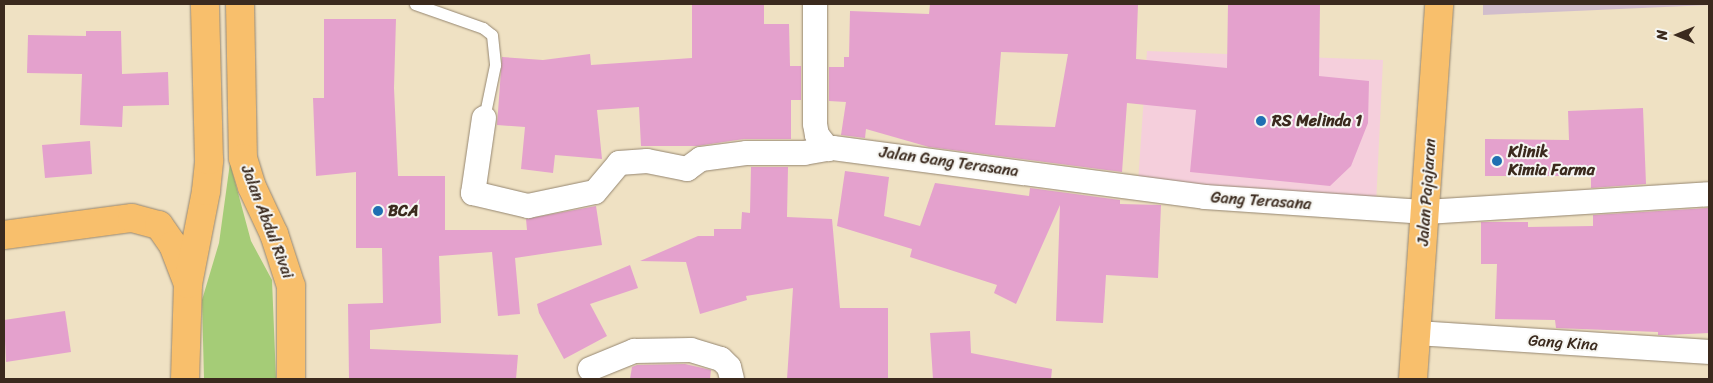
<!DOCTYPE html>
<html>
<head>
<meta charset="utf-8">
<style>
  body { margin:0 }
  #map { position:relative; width:1713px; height:383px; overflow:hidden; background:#efe1c3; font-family:Sriracha,sans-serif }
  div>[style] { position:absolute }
  .built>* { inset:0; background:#f5cfdc }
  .industrial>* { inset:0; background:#d1bdcc }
  .green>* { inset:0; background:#a5cc77 }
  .building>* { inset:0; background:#e4a1cd }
  .roads { filter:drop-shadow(0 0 1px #958670) drop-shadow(0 0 1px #958670) }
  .service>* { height:11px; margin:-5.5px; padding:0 5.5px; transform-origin:5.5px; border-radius:5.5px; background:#fff }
  .minor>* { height:24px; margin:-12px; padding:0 12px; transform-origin:12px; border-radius:12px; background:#fff }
  .primary>* { height:28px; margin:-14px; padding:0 14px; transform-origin:14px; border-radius:14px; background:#f8bf6c }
  .dots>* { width:14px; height:14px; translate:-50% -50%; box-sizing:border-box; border:2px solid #f6f6f2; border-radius:50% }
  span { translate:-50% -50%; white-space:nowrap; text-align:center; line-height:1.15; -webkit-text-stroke:4px #f6f6f2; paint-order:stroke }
  .poi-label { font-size:16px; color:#3b2a1e; font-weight:700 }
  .left { translate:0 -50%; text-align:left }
  .street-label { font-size:16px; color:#3b2a1e }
  .frame { position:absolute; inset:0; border:5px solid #3b2a1e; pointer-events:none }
  .north { position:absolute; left:1653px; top:10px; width:50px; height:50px; -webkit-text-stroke:4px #f6f6f2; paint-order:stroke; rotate:270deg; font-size:14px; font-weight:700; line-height:20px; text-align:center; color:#3b2a1e }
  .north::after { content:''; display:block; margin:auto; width:18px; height:22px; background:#3b2a1e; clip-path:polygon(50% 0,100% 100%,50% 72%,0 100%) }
</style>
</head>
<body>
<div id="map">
  <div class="built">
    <i style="clip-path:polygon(1147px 51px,1383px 60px,1376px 204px,1138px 183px)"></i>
  </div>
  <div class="industrial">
    <i style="clip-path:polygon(1483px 4px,1709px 4px,1709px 5px,1483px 15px)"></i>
  </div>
  <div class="green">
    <i style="clip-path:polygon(230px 163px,251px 241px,272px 280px,276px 379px,204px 379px,202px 300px,219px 243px)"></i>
  </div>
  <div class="building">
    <i style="clip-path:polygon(692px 4px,764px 4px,764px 24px,789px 24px,790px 66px,801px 66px,801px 100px,791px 100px,791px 139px,744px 139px,697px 146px,641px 146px,639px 107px,597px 110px,602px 159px,555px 155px,553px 173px,521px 169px,525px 127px,497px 125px,502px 57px,543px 60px,590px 54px,591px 65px,692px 58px)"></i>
    <i style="clip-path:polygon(evenodd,930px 4px,1138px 4px,1136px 59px,1227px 68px,1228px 4px,1320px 4px,1319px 76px,1369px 81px,1368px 123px,1351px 166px,1330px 186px,1190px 172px,1196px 110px,1127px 103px,1122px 172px,929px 147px,866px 129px,865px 138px,841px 135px,846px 102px,829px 101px,829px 67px,844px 67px,844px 57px,849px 57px,850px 11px,929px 14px,930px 4px,1001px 52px,1068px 54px,1055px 127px,995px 125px,1001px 52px)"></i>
    <i style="clip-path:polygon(324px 19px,396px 19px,394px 88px,398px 176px,445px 176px,445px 230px,527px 230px,526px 219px,596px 206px,602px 245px,515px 258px,520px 314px,498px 316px,492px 252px,439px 256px,441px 323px,370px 330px,370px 349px,518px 355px,516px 379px,349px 379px,348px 304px,383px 303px,382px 248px,356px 248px,356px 172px,316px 176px,313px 98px,324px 98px)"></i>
    <i style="clip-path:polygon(86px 31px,121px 31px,122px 74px,168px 72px,169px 105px,123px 106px,122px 127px,80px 125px,82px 74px,27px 73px,28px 35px,86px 36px)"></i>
    <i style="clip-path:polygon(1643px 108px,1646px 184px,1591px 188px,1591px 176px,1485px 176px,1485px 139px,1569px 140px,1568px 111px)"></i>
    <i style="clip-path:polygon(90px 141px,92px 174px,45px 178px,42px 145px)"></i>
    <i style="clip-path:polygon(751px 167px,788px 167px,787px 217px,832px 219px,840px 308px,888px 308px,888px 379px,787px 379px,793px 288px,746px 296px,747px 300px,700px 314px,686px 262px,640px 261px,698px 236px,714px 236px,714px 229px,741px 229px,742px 212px,750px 213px)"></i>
    <i style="clip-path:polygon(845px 171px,889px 177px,884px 216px,920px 226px,935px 183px,1029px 196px,1030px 188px,1120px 200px,1120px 204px,1161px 205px,1158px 278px,1106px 275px,1103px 323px,1056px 321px,1060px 205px,1016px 304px,994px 293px,997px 285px,910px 257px,912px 249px,837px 226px)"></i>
    <i style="clip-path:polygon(1708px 208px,1709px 333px,1667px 335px,1658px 335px,1658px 332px,1556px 328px,1555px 320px,1495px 319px,1497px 264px,1481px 264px,1481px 222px,1528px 222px,1528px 227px,1593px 226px,1593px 215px)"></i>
    <i style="clip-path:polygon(630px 265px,638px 288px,590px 304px,607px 336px,564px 359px,539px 313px,537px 304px)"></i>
    <i style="clip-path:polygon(65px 311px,71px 352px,6px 362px,4px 320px)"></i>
    <i style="clip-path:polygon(970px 331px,971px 353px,1052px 369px,1051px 379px,933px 379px,930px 333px)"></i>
    <i style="clip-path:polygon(685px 364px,711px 370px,710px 379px,630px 379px,632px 367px,637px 365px)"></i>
  </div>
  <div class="roads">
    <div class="service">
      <i style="left:415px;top:4px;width:72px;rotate:19.4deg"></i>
      <i style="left:483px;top:28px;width:11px;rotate:38deg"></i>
      <i style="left:492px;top:35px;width:30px;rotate:84deg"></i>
      <i style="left:495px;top:65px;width:54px;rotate:101.7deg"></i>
    </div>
    <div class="minor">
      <i style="left:815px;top:4px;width:120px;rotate:90deg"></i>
      <i style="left:815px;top:124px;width:11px;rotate:80deg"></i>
      <i style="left:817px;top:135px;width:18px;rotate:52deg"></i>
      <i style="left:484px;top:118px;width:76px;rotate:98.3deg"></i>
      <i style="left:473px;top:193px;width:57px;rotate:13.3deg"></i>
      <i style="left:528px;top:206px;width:68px;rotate:-11.8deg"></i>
      <i style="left:595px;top:192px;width:38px;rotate:-50deg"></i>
      <i style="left:619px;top:163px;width:28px;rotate:-4deg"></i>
      <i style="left:647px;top:161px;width:41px;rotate:11.3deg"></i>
      <i style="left:687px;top:169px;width:17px;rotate:-36deg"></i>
      <i style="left:701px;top:159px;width:45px;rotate:-7.6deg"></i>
      <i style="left:746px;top:153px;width:58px"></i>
      <i style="left:804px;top:153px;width:29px;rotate:-10deg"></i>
      <i style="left:833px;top:148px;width:375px;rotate:7.5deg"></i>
      <i style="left:1205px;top:197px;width:222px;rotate:3.9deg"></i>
      <i style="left:1426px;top:212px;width:284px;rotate:-3.6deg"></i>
      <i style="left:1417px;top:333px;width:293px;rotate:3.7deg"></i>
      <i style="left:590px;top:369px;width:48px;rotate:-22.2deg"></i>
      <i style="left:634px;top:351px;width:57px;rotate:-1deg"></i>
      <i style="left:691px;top:350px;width:31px;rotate:17deg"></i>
      <i style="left:721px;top:359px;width:11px;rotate:45deg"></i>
      <i style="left:729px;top:367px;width:12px;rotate:76deg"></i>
    </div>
    <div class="primary">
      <i style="left:240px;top:4px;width:154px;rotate:88.9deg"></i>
      <i style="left:243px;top:158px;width:30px;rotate:73deg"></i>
      <i style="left:252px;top:187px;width:52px;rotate:64.9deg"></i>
      <i style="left:274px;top:234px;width:55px;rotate:71.9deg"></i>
      <i style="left:291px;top:286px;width:93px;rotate:90deg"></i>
      <i style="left:4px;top:235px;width:129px;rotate:-7.6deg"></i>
      <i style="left:132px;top:218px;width:28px;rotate:15deg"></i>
      <i style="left:159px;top:225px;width:24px;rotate:55deg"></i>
      <i style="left:173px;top:245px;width:42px;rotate:69deg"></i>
      <i style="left:185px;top:379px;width:95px;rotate:-88.2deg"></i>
      <i style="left:188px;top:284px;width:95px;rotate:-79deg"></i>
      <i style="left:206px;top:191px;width:31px;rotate:-84deg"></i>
      <i style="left:209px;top:160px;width:156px;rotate:-91.5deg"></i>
      <i style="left:1413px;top:379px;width:376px;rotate:-86deg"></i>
    </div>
  </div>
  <div class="dots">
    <i style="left:1261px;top:121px;background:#1f6fb2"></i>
    <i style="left:1497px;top:161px;background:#1f6fb2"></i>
    <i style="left:378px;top:211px;background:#1f6fb2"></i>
  </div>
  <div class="poi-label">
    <span class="left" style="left:1272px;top:121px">RS Melinda 1</span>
    <span class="left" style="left:1508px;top:161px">Klinik<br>Kimia Farma</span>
    <span class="left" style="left:388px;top:211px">BCA</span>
  </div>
  <div class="street-label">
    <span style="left:949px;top:162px;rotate:8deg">Jalan Gang Terasana</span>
    <span style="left:1427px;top:192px;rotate:-86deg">Jalan Pajajaran</span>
    <span style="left:1261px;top:201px;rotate:4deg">Gang Terasana</span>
    <span style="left:267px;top:222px;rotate:69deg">Jalan Abdul Rivai</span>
    <span style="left:1563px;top:343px;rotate:4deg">Gang Kina</span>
  </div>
  <div class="frame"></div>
  <div class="north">N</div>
</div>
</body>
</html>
